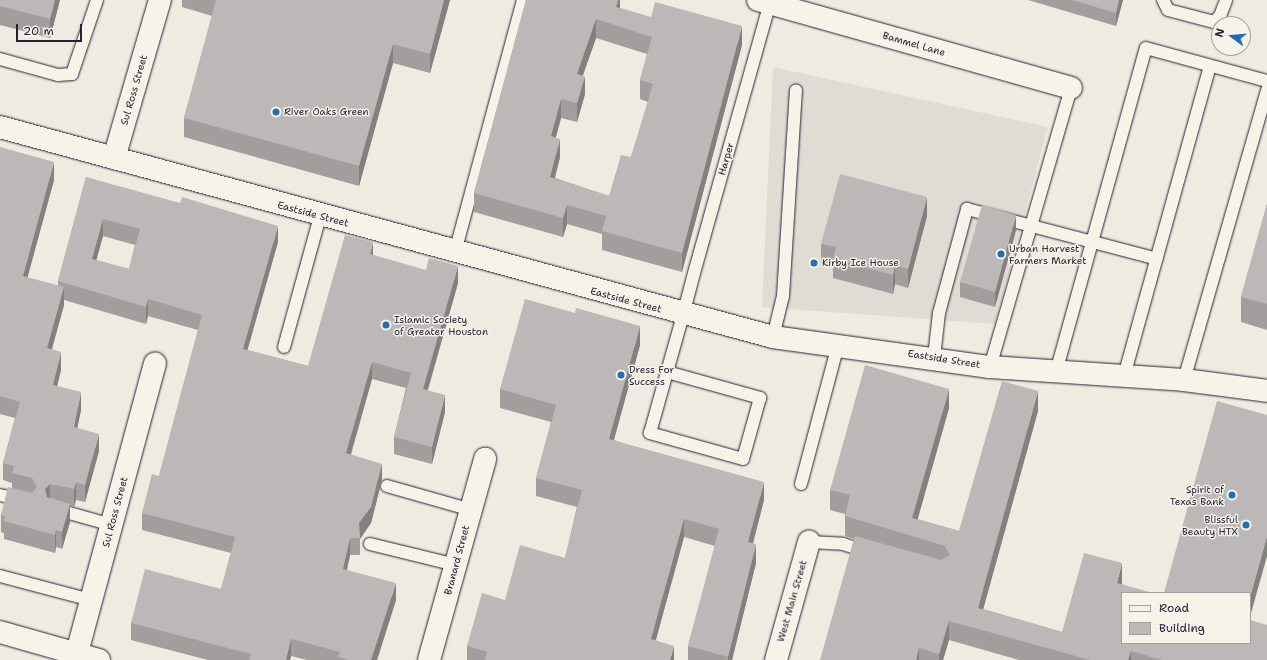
<!DOCTYPE html>
<html>
<head>
<meta charset="utf-8">
<style>
  body { margin:0 }
  #map { position:relative; width:1267px; height:660px; overflow:hidden; background:#eeebe1; font-family:"Shantell Sans",sans-serif }
  div>[style] { position:absolute }
  .built>* { inset:0; background:#dfdcd4 }
  .roads { filter:drop-shadow(0 0 1px #22223b) drop-shadow(0 0 1px #22223b) }
  .service>* { height:12px; margin:-6px; padding:0 6px; transform-origin:6px; border-radius:6px; background:#f7f3e8 }
  .minor>* { height:22px; margin:-11px; padding:0 11px; transform-origin:11px; border-radius:11px; background:#f7f3e8 }
  .wall>* { inset:0; background:#a19e9d }
  .shaded-wall>* { inset:0; background:#838180 }
  .building>* { inset:0; background:#bbb8b7 }
  .dots>* { width:11px; height:11px; translate:-50% -50%; box-sizing:border-box; border:2px solid #f7f3e8; border-radius:50% }
  span { translate:-50% -50%; white-space:nowrap; text-align:center; line-height:1.15; -webkit-text-stroke:3px #f7f3e8; paint-order:stroke }
  .street-label { font-size:10px; color:#22223b }
  .poi-label { font-size:10px; color:#22223b }
  .left { translate:0 -50%; text-align:left }
  .right { translate:-100% -50%; text-align:right }
  .legend { position:absolute; left:1121px; top:592px; width:130px; height:52px; box-sizing:border-box; background:#f7f3e8; border:1px solid #a29fa3; margin:0; padding:5px 7px; list-style:none; font-size:12px; color:#22223b }
  .legend li { display:flex; align-items:center; gap:8px; height:20px }
  .legend b { width:20px; border:1px solid #a29fa3 }
  .north { position:absolute; left:1211px; top:16px; width:40px; height:40px; box-sizing:border-box; background:#f7f3e8; border:1px solid #a29fa3; border-radius:50%; rotate:286deg; font-size:11px; font-weight:700; line-height:16px; text-align:center; color:#22223b }
  .north::after { content:''; display:block; margin:auto; width:14px; height:18px; background:#1f6fb2; clip-path:polygon(50% 0,100% 100%,50% 72%,0 100%) }
  .scale { position:absolute; left:16px; top:24px; width:66px; height:18px; box-sizing:border-box; border:2px solid #22223b; border-top:0; padding-left:5px; font-size:12px; line-height:14px; white-space:nowrap; color:#22223b; -webkit-text-stroke:3px #f7f3e8; paint-order:stroke }
</style>
</head>
<body>
<div id="map">
  <div class="built">
    <i style="clip-path:polygon(773px 67px,1048px 127px,995px 324px,762px 307px)"></i>
  </div>
  <div class="roads">
    <div class="service">
      <i style="left:1163px;top:0;width:11px;rotate:63deg"></i>
      <i style="left:1168px;top:10px;width:48px;rotate:14.6deg"></i>
      <i style="left:1214px;top:22px;width:8px;rotate:-45deg"></i>
      <i style="left:1220px;top:16px;width:17px;rotate:-69deg"></i>
      <i style="left:0;top:59px;width:60px;rotate:15.4deg"></i>
      <i style="left:58px;top:75px;width:14px;rotate:-4deg"></i>
      <i style="left:72px;top:74px;width:78px;rotate:-71.3deg"></i>
      <i style="left:455px;top:252px;width:261px;rotate:-74.9deg"></i>
      <i style="left:773px;top:337px;width:42px;rotate:-76.3deg"></i>
      <i style="left:783px;top:296px;width:206px;rotate:-86.4deg"></i>
      <i style="left:284px;top:347px;width:136px;rotate:-74.6deg"></i>
      <i style="left:934px;top:357px;width:44px;rotate:-83.5deg"></i>
      <i style="left:939px;top:313px;width:108px;rotate:-74.9deg"></i>
      <i style="left:967px;top:209px;width:196px;rotate:14.7deg"></i>
      <i style="left:990px;top:367px;width:291px;rotate:-73.8deg"></i>
      <i style="left:667px;top:372px;width:97px;rotate:15.6deg"></i>
      <i style="left:760px;top:398px;width:63px;rotate:105.6deg"></i>
      <i style="left:743px;top:459px;width:97px;rotate:-164.4deg"></i>
      <i style="left:650px;top:433px;width:63px;rotate:-74.4deg"></i>
      <i style="left:667px;top:372px;width:59px;rotate:-74.3deg"></i>
      <i style="left:683px;top:315px;width:43px;rotate:-75.3deg"></i>
      <i style="left:694px;top:273px;width:280px;rotate:-74.3deg"></i>
      <i style="left:1056px;top:372px;width:336px;rotate:-74.5deg"></i>
      <i style="left:1146px;top:48px;width:125px;rotate:15.3deg"></i>
      <i style="left:1124px;top:376px;width:322px;rotate:-74.5deg"></i>
      <i style="left:1184px;top:380px;width:302px;rotate:-74deg"></i>
      <i style="left:801px;top:484px;width:144px;rotate:-75.1deg"></i>
      <i style="left:387px;top:486px;width:87px;rotate:15.9deg"></i>
      <i style="left:0;top:495px;width:22px;rotate:13deg"></i>
      <i style="left:55px;top:509px;width:59px;rotate:15.7deg"></i>
      <i style="left:809px;top:542px;width:34px;rotate:3deg"></i>
      <i style="left:843px;top:544px;width:26px;rotate:18deg"></i>
      <i style="left:370px;top:544px;width:89px;rotate:13.7deg"></i>
      <i style="left:0;top:576px;width:94px;rotate:14.8deg"></i>
    </div>
    <div class="minor">
      <i style="left:758px;top:0;width:325px;rotate:15.7deg"></i>
      <i style="left:0;top:127px;width:801px;rotate:15.2deg"></i>
      <i style="left:773px;top:337px;width:219px;rotate:7.9deg"></i>
      <i style="left:990px;top:367px;width:194px;rotate:3.8deg"></i>
      <i style="left:1184px;top:380px;width:84px;rotate:7.5deg"></i>
      <i style="left:114px;top:158px;width:165px;rotate:-73.8deg"></i>
      <i style="left:0;top:632px;width:103px;rotate:15.8deg"></i>
      <i style="left:75px;top:660px;width:307px;rotate:-74.9deg"></i>
      <i style="left:429px;top:660px;width:209px;rotate:-74.4deg"></i>
      <i style="left:776px;top:660px;width:123px;rotate:-74.4deg"></i>
    </div>
  </div>
  <div class="wall">
    <i style="clip-path:polygon(0 0,60px 0,50px 38px,0 25px)"></i>
    <i style="clip-path:polygon(182px 0,450px 0,430px 73px,393px 63px,359px 186px,184px 137px,184px 118px,212px 16px,182px 7px)"></i>
    <i style="clip-path:polygon(evenodd,526px 0,620px 0,620px 8px,742px 45px,682px 272px,602px 250px,602px 234px,567px 224px,563px 237px,474px 212px,474px 193px,526px 0,596px 38px,647px 54px,640px 80px,640px 99px,648px 102px,631px 157px,609px 196px,555px 178px,560px 157px,556px 137px,561px 118px,577px 122px,585px 94px,583px 75px,596px 38px)"></i>
    <i style="clip-path:polygon(1028px 0,1123px 0,1116px 26px)"></i>
    <i style="clip-path:polygon(evenodd,0 147px,54px 180px,27px 278px,58px 286px,58px 281px,86px 177px,278px 242px,247px 350px,308px 366px,373px 255px,458px 283px,428px 390px,445px 412px,432px 464px,394px 454px,394px 437px,406px 388px,372px 379px,351px 455px,382px 480px,371px 523px,360px 539px,360px 555px,350px 555px,347px 570px,396px 600px,377px 660px,307px 660px,291px 656px,290px 660px,208px 660px,131px 640px,131px 623px,221px 589px,231px 553px,142px 530px,142px 513px,159px 476px,198px 330px,148px 316px,146px 324px,64px 300px,64px 305px,52px 349px,61px 370px,57px 386px,81px 410px,77px 428px,99px 451px,85px 502px,76px 500px,74px 507px,70px 506px,70px 522px,62px 549px,56px 547px,55px 553px,4px 539px,4px 533px,1px 532px,1px 515px,12px 488px,12px 483px,3px 480px,3px 463px,15px 418px,0 414px,0 147px,103px 236px,135px 245px,129px 269px,96px 260px,103px 236px)"></i>
    <i style="clip-path:polygon(1267px 204px,1267px 330px,1241px 322px,1241px 297px)"></i>
    <i style="clip-path:polygon(927px 216px,908px 288px,895px 284px,893px 294px,833px 278px,833px 266px,821px 263px,821px 244px)"></i>
    <i style="clip-path:polygon(1016px 230px,995px 307px,960px 297px,960px 282px)"></i>
    <i style="clip-path:polygon(640px 345px,614px 440px,764px 500px,753px 544px,756px 563px,732px 660px,688px 660px,688px 646px,715px 546px,684px 537px,656px 640px,674px 660px,467px 660px,467px 646px,505px 600px,565px 558px,577px 507px,536px 496px,536px 478px,551px 422px,500px 408px,500px 389px)"></i>
    <i style="clip-path:polygon(949px 408px,917px 519px,959px 531px,1038px 411px,983px 609px,1062px 632px,1122px 583px,1122px 584px,1267px 660px,1019px 660px,949px 640px,943px 660px,821px 660px,854px 539px,845px 536px,845px 514px,830px 510px,830px 490px)"></i>
  </div>
  <div class="shaded-wall">
    <i style="clip-path:polygon(55px 0,60px 0,50px 38px,50px 19px)"></i>
    <i style="clip-path:polygon(444px 0,450px 0,430px 73px,430px 54px)"></i>
    <i style="clip-path:polygon(618px 0,620px 0,620px 12px,616px 26px,616px 7px)"></i>
    <i style="clip-path:polygon(1119px 0,1123px 0,1116px 26px,1116px 13px)"></i>
    <i style="clip-path:polygon(596px 19px,596px 38px,577px 92px,577px 74px)"></i>
    <i style="clip-path:polygon(742px 26px,742px 45px,682px 272px,682px 253px)"></i>
    <i style="clip-path:polygon(393px 44px,393px 63px,359px 186px,359px 166px)"></i>
    <i style="clip-path:polygon(585px 76px,585px 94px,577px 122px,577px 103px)"></i>
    <i style="clip-path:polygon(561px 99px,561px 118px,551px 155px,551px 136px)"></i>
    <i style="clip-path:polygon(560px 139px,560px 157px,550px 196px,550px 177px)"></i>
    <i style="clip-path:polygon(54px 162px,54px 180px,23px 294px,23px 276px)"></i>
    <i style="clip-path:polygon(927px 197px,927px 216px,908px 288px,908px 269px)"></i>
    <i style="clip-path:polygon(567px 205px,567px 224px,563px 237px,563px 218px)"></i>
    <i style="clip-path:polygon(1016px 215px,1016px 230px,995px 307px,995px 292px)"></i>
    <i style="clip-path:polygon(103px 219px,103px 236px,92px 276px,92px 259px)"></i>
    <i style="clip-path:polygon(278px 226px,278px 242px,243px 366px,243px 349px)"></i>
    <i style="clip-path:polygon(373px 242px,373px 259px,370px 254px)"></i>
    <i style="clip-path:polygon(895px 265px,895px 284px,893px 294px,893px 275px)"></i>
    <i style="clip-path:polygon(458px 266px,458px 283px,423px 406px,423px 389px)"></i>
    <i style="clip-path:polygon(64px 287px,64px 305px,47px 366px,47px 348px)"></i>
    <i style="clip-path:polygon(148px 299px,148px 316px,146px 324px,146px 307px)"></i>
    <i style="clip-path:polygon(640px 326px,640px 345px,609px 457px,609px 439px)"></i>
    <i style="clip-path:polygon(61px 352px,61px 370px,53px 403px,53px 385px)"></i>
    <i style="clip-path:polygon(372px 362px,372px 379px,346px 470px,346px 453px)"></i>
    <i style="clip-path:polygon(949px 389px,949px 408px,913px 536px,912px 518px)"></i>
    <i style="clip-path:polygon(1038px 391px,1038px 411px,978px 628px,978px 608px)"></i>
    <i style="clip-path:polygon(81px 392px,81px 410px,74px 444px,74px 427px)"></i>
    <i style="clip-path:polygon(445px 395px,445px 412px,432px 464px,432px 447px)"></i>
    <i style="clip-path:polygon(99px 434px,99px 451px,85px 502px,85px 485px)"></i>
    <i style="clip-path:polygon(382px 464px,382px 480px,371px 523px,360px 539px,359px 523px)"></i>
    <i style="clip-path:polygon(76px 482px,76px 500px,74px 507px,74px 489px)"></i>
    <i style="clip-path:polygon(764px 482px,764px 500px,748px 561px,748px 542px)"></i>
    <i style="clip-path:polygon(50px 484px,50px 502px,45px 507px,45px 489px)"></i>
    <i style="clip-path:polygon(70px 504px,70px 522px,62px 549px,62px 532px)"></i>
    <i style="clip-path:polygon(684px 519px,684px 537px,651px 657px,651px 639px)"></i>
    <i style="clip-path:polygon(56px 530px,56px 547px,55px 553px,55px 535px)"></i>
    <i style="clip-path:polygon(1267px 536px,1267px 556px,1250px 617px,1250px 597px)"></i>
    <i style="clip-path:polygon(350px 538px,350px 555px,343px 586px,343px 569px)"></i>
    <i style="clip-path:polygon(756px 544px,756px 563px,732px 660px,728px 660px,728px 657px)"></i>
    <i style="clip-path:polygon(1122px 563px,1122px 583px,1117px 603px,1117px 583px)"></i>
    <i style="clip-path:polygon(396px 583px,396px 600px,377px 660px,371px 660px)"></i>
    <i style="clip-path:polygon(949px 621px,949px 640px,943px 660px,939px 660px,939px 654px)"></i>
    <i style="clip-path:polygon(291px 639px,291px 656px,290px 660px,286px 660px)"></i>
    <i style="clip-path:polygon(674px 646px,674px 660px,670px 660px)"></i>
    <i style="clip-path:polygon(919px 648px,919px 660px,916px 660px)"></i>
    <i style="clip-path:polygon(1131px 651px,1131px 660px,1128px 660px)"></i>
  </div>
  <div class="building">
    <i style="clip-path:polygon(0 0,55px 0,50px 19px,0 6px)"></i>
    <i style="clip-path:polygon(216px 0,444px 0,430px 54px,393px 44px,359px 166px,184px 118px)"></i>
    <i style="clip-path:polygon(evenodd,526px 0,618px 0,616px 7px,651px 17px,655px 2px,742px 26px,682px 253px,602px 231px,606px 216px,567px 205px,563px 218px,474px 193px,526px 0,596px 19px,652px 37px,640px 80px,653px 84px,631px 157px,621px 155px,609px 196px,550px 177px,560px 139px,551px 136px,561px 99px,577px 103px,585px 76px,577px 74px,596px 19px)"></i>
    <i style="clip-path:polygon(1072px 0,1119px 0,1116px 13px)"></i>
    <i style="clip-path:polygon(0 147px,54px 162px,23px 276px,64px 287px,47px 348px,61px 352px,53px 385px,81px 392px,74px 427px,99px 434px,85px 485px,76px 482px,74px 489px,50px 484px,45px 489px,47px 497px,70px 504px,62px 532px,56px 530px,55px 535px,4px 521px,5px 516px,1px 515px,8px 487px,32px 493px,37px 487px,32px 478px,12px 473px,14px 466px,3px 463px,20px 402px,0 396px)"></i>
    <i style="clip-path:polygon(840px 174px,927px 197px,908px 269px,895px 265px,893px 275px,833px 259px,836px 247px,821px 244px)"></i>
    <i style="clip-path:polygon(evenodd,86px 177px,180px 203px,182px 197px,278px 226px,243px 349px,308px 366px,345px 235px,373px 242px,370px 254px,426px 270px,429px 258px,458px 266px,423px 389px,445px 395px,432px 447px,394px 437px,411px 373px,372px 362px,346px 453px,382px 464px,371px 507px,359px 523px,360px 538px,350px 538px,343px 569px,396px 583px,371px 660px,349px 660px,338px 657px,340px 652px,291px 639px,286px 660px,249px 660px,251px 654px,131px 623px,145px 569px,221px 589px,235px 537px,142px 513px,152px 474px,159px 476px,202px 315px,148px 299px,146px 307px,58px 281px,86px 177px,103px 219px,140px 229px,129px 269px,92px 259px,103px 219px)"></i>
    <i style="clip-path:polygon(1267px 204px,1267px 304px,1241px 297px)"></i>
    <i style="clip-path:polygon(982px 205px,1016px 215px,995px 292px,960px 282px)"></i>
    <i style="clip-path:polygon(525px 299px,575px 313px,576px 308px,640px 326px,609px 439px,764px 482px,748px 542px,756px 544px,728px 657px,688px 646px,719px 529px,684px 519px,651px 639px,674px 646px,670px 660px,485px 660px,487px 652px,467px 646px,482px 593px,505px 600px,520px 545px,565px 558px,582px 490px,536px 478px,556px 405px,500px 389px)"></i>
    <i style="clip-path:polygon(865px 365px,949px 389px,912px 518px,959px 531px,1002px 381px,1038px 391px,978px 608px,1062px 632px,1084px 553px,1122px 563px,1117px 583px,1153px 593px,1122px 593px,1122px 643px,1250px 643px,1250px 620px,1267px 625px,1267px 660px,1162px 660px,1131px 651px,1128px 660px,1090px 660px,949px 621px,939px 654px,919px 648px,916px 660px,820px 660px,855px 536px,941px 560px,950px 555px,945px 546px,845px 516px,850px 495px,830px 490px)"></i>
    <i style="clip-path:polygon(1217px 401px,1267px 415px,1267px 536px,1250px 597px,1250px 593px,1164px 593px)"></i>
  </div>
  <div class="dots">
    <i style="left:276px;top:112px;background:#1f6fb2"></i>
    <i style="left:1001px;top:254px;background:#1f6fb2"></i>
    <i style="left:814px;top:263px;background:#1f6fb2"></i>
    <i style="left:386px;top:325px;background:#1f6fb2"></i>
    <i style="left:621px;top:375px;background:#1f6fb2"></i>
    <i style="left:1232px;top:495px;background:#1f6fb2"></i>
    <i style="left:1246px;top:525px;background:#1f6fb2"></i>
  </div>
  <div class="street-label">
    <span style="left:914px;top:44px;rotate:16deg">Bammel Lane</span>
    <span style="left:134px;top:90px;rotate:-74deg">Sul Ross Street</span>
    <span style="left:726px;top:159px;rotate:-74deg">Harper</span>
    <span style="left:313px;top:214px;rotate:15deg">Eastside Street</span>
    <span style="left:626px;top:300px;rotate:15deg">Eastside Street</span>
    <span style="left:944px;top:359px;rotate:9deg">Eastside Street</span>
    <span style="left:115px;top:512px;rotate:-75deg">Sul Ross Street</span>
    <span style="left:457px;top:560px;rotate:-75deg">Branard Street</span>
    <span style="left:792px;top:601px;rotate:-74deg">West Main Street</span>
  </div>
  <div class="poi-label">
    <span class="left" style="left:284px;top:112px">River Oaks Green</span>
    <span class="left" style="left:1009px;top:254px">Urban Harvest<br>Farmers Market</span>
    <span class="left" style="left:822px;top:263px">Kirby Ice House</span>
    <span class="left" style="left:394px;top:325px">Islamic Society<br>of Greater Houston</span>
    <span class="left" style="left:629px;top:375px">Dress For<br>Success</span>
    <span class="right" style="left:1224px;top:495px">Spirit of<br>Texas Bank</span>
    <span class="right" style="left:1238px;top:525px">Blissful<br>Beauty HTX</span>
  </div>
  <ul class="legend">
  <li><b style="height:5px;background:#f7f3e8"></b>Road</li>
  <li><b style="height:11px;background:#bbb8b7"></b>Building</li>
  </ul>
  <div class="north">N</div>
  <div class="scale">20 m</div>
</div>
</body>
</html>
